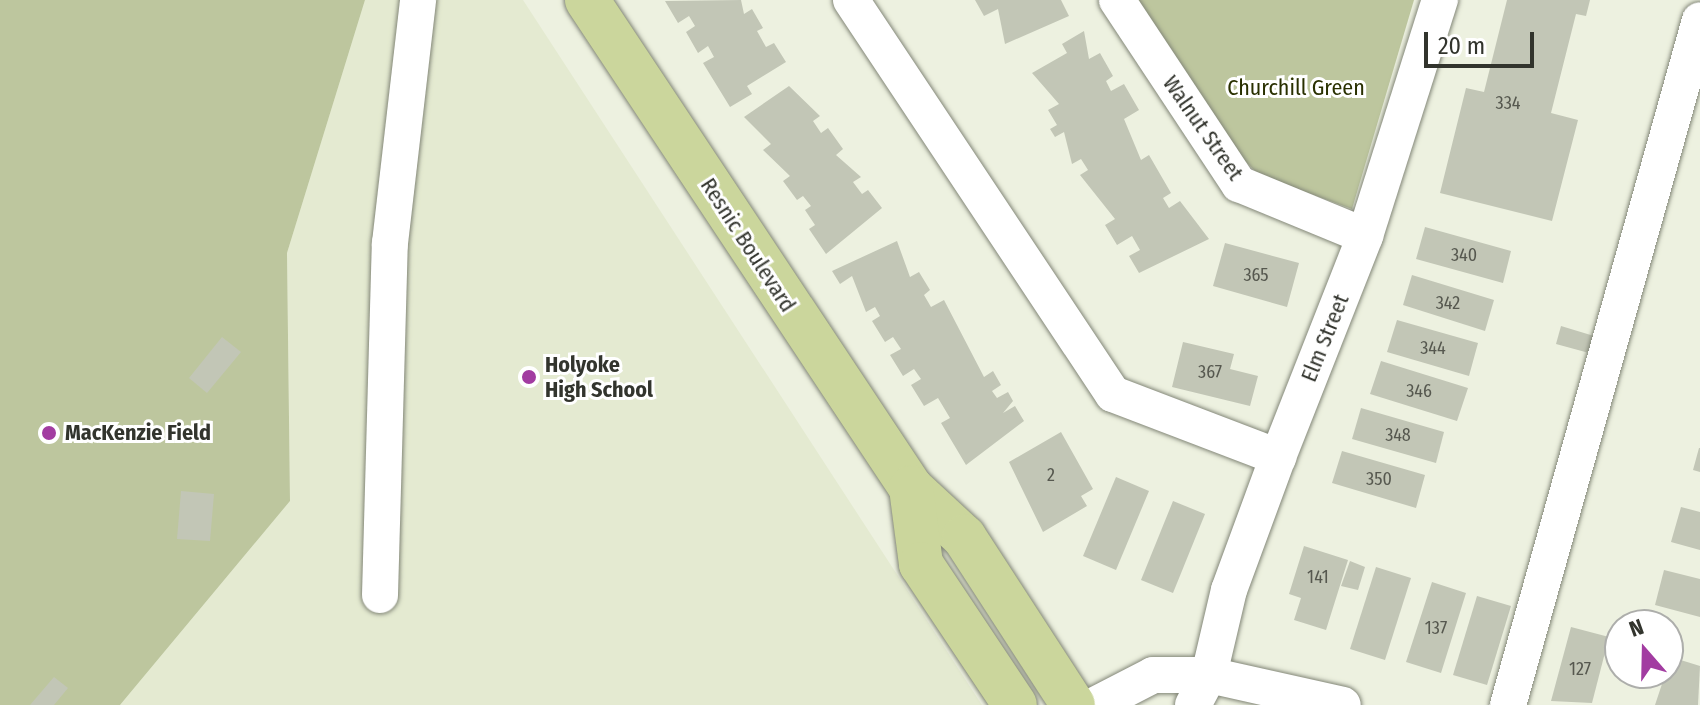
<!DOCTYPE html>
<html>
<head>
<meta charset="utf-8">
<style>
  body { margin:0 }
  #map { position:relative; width:1700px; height:705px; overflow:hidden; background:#edf1e0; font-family:"Fira Sans Condensed",sans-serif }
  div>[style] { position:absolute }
  .built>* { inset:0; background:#e4ead1 }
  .green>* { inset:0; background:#bdc69e }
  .building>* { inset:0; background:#c2c6b6 }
  .roads { filter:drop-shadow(0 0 2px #838778) drop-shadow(0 0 2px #838778) }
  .minor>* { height:36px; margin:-18px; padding:0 18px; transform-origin:18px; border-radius:18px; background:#fff }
  .major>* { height:44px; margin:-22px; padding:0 22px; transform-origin:22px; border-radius:22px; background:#cbd69c }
  .dots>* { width:22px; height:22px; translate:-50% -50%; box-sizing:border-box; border:4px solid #fff; border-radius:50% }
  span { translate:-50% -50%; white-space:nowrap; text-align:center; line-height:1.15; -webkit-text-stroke:6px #fff; paint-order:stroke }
  .number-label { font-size:18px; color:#56584f }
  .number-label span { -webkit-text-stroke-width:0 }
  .park-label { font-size:22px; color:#293000 }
  .street-label { font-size:22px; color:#32342d }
  .poi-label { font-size:22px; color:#32342d; font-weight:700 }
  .left { translate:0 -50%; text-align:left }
  .north { position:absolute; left:1604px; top:609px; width:80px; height:80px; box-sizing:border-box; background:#fff; border:2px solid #adaeab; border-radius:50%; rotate:340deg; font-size:22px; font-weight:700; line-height:32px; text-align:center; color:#32342d }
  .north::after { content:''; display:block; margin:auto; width:28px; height:36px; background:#a23ca1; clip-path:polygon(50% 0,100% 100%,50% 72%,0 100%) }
  .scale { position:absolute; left:1424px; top:32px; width:110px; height:36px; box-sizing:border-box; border:4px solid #32342d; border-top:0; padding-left:10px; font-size:24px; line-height:28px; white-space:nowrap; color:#32342d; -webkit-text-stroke:6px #fff; paint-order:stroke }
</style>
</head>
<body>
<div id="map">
  <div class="built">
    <i style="clip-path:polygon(365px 0,523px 0,982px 705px,120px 705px,290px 501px,287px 253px)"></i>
  </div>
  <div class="green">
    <i style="clip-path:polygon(0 0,365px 0,287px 253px,290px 501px,120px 705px,0 705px)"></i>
    <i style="clip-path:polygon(1136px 0,1414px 0,1352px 209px,1259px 175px,1231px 147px)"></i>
  </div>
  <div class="building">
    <i style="clip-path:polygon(741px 0,744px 14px,752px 9px,763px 28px,757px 31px,766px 47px,774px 43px,786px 62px,747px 86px,752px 94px,730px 107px,703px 63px,714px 57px,708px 46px,698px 53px,686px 32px,695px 26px,689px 16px,678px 23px,665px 1px)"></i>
    <i style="clip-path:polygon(975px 0,1061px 0,1069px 16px,1005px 44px,998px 9px,984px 16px)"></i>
    <i style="clip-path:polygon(1507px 0,1590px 0,1586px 16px,1576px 14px,1551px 113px,1578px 120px,1552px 221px,1440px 193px,1466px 88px,1484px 92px)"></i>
    <i style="clip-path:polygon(1084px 31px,1089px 59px,1100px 53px,1113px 76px,1106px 81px,1111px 91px,1124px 84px,1139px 110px,1124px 119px,1141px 160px,1149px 155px,1171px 193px,1163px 198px,1169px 208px,1180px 201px,1209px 239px,1139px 273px,1129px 256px,1140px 250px,1132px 236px,1117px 245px,1105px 225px,1115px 219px,1080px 175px,1088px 170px,1081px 159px,1072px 164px,1064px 132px,1055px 137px,1050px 129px,1057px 125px,1048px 110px,1059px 104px,1032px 73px,1067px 53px,1062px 44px)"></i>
    <i style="clip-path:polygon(789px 86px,820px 116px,813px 121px,821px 133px,828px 128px,843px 149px,836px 155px,861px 177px,853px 182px,862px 194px,868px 190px,882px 208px,826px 254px,809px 229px,815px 225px,805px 210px,811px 206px,803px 196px,797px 200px,783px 181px,790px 176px,763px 150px,771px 144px,744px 117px)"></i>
    <i style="clip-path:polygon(1425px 227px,1511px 251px,1503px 283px,1416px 259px)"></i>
    <i style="clip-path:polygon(897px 241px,910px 277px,919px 272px,930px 290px,924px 295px,931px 307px,944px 300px,984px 377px,993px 371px,1001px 385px,992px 391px,997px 398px,1008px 392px,1013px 401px,1003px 413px,1015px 406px,1024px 421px,966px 465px,941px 423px,950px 418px,938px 398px,924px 406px,911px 385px,921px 379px,914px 369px,903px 376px,890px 355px,901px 349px,893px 337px,885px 342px,872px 321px,880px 316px,875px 307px,866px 312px,852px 276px,840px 284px,832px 271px)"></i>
    <i style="clip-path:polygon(1225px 243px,1299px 263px,1287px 307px,1213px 286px)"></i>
    <i style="clip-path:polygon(1412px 275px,1494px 300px,1485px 331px,1403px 305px)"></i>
    <i style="clip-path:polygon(1397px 320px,1478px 343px,1469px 376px,1387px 352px)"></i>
    <i style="clip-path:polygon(1561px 326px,1594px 336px,1589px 353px,1556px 344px)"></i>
    <i style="clip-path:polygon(222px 337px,241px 352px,207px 393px,189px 378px)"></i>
    <i style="clip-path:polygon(1183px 342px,1234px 354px,1230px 369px,1258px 376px,1250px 406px,1172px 387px)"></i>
    <i style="clip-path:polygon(1381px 361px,1468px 388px,1457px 421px,1370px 394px)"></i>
    <i style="clip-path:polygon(1361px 408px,1444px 432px,1436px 463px,1352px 439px)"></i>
    <i style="clip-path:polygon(1061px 432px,1093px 489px,1081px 496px,1087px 506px,1043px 532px,1009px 462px)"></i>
    <i style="clip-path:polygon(1699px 448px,1700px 448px,1700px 472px,1693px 470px)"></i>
    <i style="clip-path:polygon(1342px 451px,1425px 475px,1416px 508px,1332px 483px)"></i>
    <i style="clip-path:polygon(1116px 477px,1149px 491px,1116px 570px,1083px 556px)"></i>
    <i style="clip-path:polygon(181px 491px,214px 494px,210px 541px,177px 539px)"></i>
    <i style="clip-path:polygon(1173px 501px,1205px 514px,1173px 593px,1141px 580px)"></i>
    <i style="clip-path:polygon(1681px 507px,1700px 512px,1700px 550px,1671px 542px)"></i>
    <i style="clip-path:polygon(1304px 546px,1348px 560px,1326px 630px,1294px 620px,1301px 598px,1289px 594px)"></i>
    <i style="clip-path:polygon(1350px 561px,1365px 567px,1358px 590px,1341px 586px)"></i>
    <i style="clip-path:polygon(1376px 567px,1411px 578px,1385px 660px,1350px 649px)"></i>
    <i style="clip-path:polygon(1664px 570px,1700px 579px,1700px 617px,1655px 605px)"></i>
    <i style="clip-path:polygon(1432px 582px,1466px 593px,1441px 673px,1406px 662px)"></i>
    <i style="clip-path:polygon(1477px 596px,1511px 606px,1487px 685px,1453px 675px)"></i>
    <i style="clip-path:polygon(1571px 627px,1609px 637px,1592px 703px,1551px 701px)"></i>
    <i style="clip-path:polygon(1671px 657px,1700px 666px,1698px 705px,1655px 705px)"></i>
    <i style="clip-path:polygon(54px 677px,68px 688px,54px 705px,30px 705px)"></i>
  </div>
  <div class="roads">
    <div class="minor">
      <i style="left:851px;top:0;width:473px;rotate:56.4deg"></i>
      <i style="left:1113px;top:394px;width:177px;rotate:20.9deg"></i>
      <i style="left:1117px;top:0;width:221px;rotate:56.5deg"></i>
      <i style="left:1239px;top:184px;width:136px;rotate:22.4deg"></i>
      <i style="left:380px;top:595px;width:352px;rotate:-88.4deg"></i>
      <i style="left:390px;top:243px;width:245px;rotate:-83.4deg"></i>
      <i style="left:1095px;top:705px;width:65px;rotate:-27.3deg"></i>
      <i style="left:1153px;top:675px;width:56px"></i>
      <i style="left:1209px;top:675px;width:137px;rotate:12.6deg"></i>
      <i style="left:1193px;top:705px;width:34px;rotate:-62deg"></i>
      <i style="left:1209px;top:675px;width:87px;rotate:-76.8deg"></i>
      <i style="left:1229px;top:590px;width:142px;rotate:-69.8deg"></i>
      <i style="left:1278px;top:457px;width:238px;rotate:-68.5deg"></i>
      <i style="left:1365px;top:236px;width:248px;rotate:-72.4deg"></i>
      <i style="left:1508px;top:705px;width:711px;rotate:-74.34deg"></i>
    </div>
    <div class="major">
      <i style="left:587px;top:0;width:586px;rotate:56.42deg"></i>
      <i style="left:911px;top:488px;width:72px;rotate:42.8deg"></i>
      <i style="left:964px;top:537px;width:200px;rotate:57deg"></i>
      <i style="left:911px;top:488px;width:77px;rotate:82.5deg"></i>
      <i style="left:921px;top:564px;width:169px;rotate:56.3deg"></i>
    </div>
  </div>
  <div class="dots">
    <i style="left:529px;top:377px;background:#a23ca1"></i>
    <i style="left:49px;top:433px;background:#a23ca1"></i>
  </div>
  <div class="number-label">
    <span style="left:1508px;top:103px">334</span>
    <span style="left:1464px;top:255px">340</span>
    <span style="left:1256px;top:275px">365</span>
    <span style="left:1448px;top:303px">342</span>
    <span style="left:1433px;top:348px">344</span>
    <span style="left:1210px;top:372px">367</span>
    <span style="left:1419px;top:391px">346</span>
    <span style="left:1398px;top:435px">348</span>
    <span style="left:1051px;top:475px">2</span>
    <span style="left:1379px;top:479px">350</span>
    <span style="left:1318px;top:577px">141</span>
    <span style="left:1436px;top:628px">137</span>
    <span style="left:1580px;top:669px">127</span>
  </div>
  <div class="park-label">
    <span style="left:1296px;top:88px">Churchill Green</span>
  </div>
  <div class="street-label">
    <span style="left:1203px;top:128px;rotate:55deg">Walnut Street</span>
    <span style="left:748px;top:245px;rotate:57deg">Resnic Boulevard</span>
    <span style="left:1325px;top:338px;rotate:-68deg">Elm Street</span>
  </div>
  <div class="poi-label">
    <span class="left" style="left:545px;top:377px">Holyoke<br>High School</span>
    <span class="left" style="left:65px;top:433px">MacKenzie Field</span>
  </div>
  <div class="north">N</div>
  <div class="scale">20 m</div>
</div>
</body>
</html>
